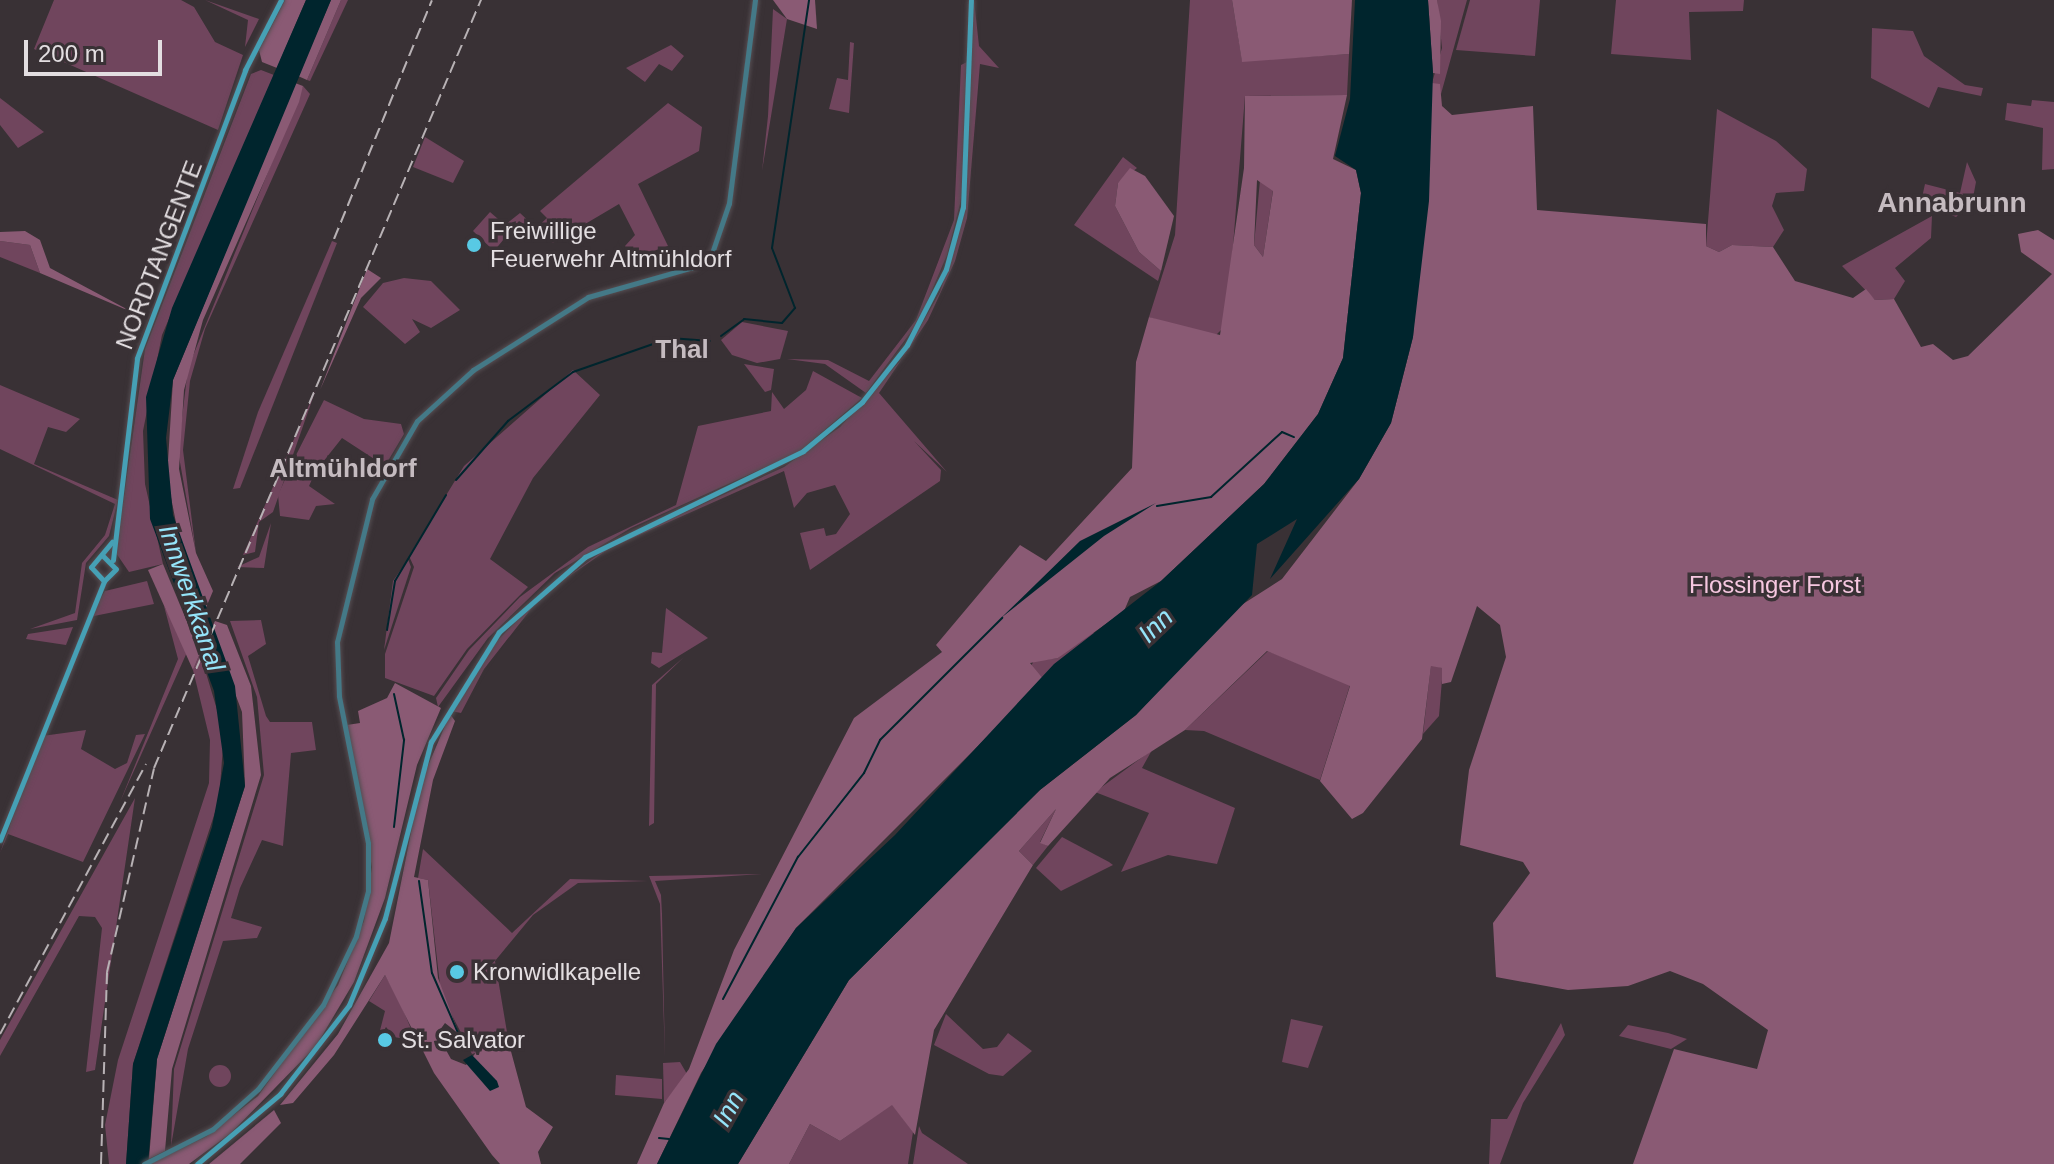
<!DOCTYPE html>
<html>
<head>
<meta charset="utf-8">
<style>
  body { margin:0 }
  #map { position:relative; width:2054px; height:1164px; overflow:hidden; background:#393135; font-family:Helvetica,sans-serif }
  div>[style] { position:absolute }
  .green>* { inset:0; background:#70455d }
  .round { border-radius:50% }
  .forest>* { inset:0; background:#8a5a74 }
  .water>* { inset:0; background:#00252d }
  .stream>* { height:2px; margin:-1px; padding:0 1px; transform-origin:1px; border-radius:1px; background:#00252d }
  .roads { filter:drop-shadow(0 0 2px #544d51) drop-shadow(0 0 2px #544d51) }
  .tertiary>* { height:5px; margin:-2.5px; padding:0 2.5px; transform-origin:2.5px; border-radius:2.5px; background:#447987 }
  .secondary>* { height:5px; margin:-2.5px; padding:0 2.5px; transform-origin:2.5px; border-radius:2.5px; background:#46a0b5 }
  .rail>* { height:2px; margin-top:-1px; transform-origin:0; background:repeating-linear-gradient(90deg,#b8b2b5 0 12px,transparent 0 18px) }
  .dots>* { width:22px; height:22px; translate:-50% -50%; box-sizing:border-box; border:4px solid #393135; border-radius:50% }
  span { translate:-50% -50%; white-space:nowrap; text-align:center; line-height:1.15; -webkit-text-stroke:7px #393135; paint-order:stroke }
  .poi-label { font-size:24px; color:#e3dee1 }
  .left { translate:0 -50%; text-align:left }
  .street-label { font-size:24px; color:#e3dee1 }
  .park-label { font-size:24px; color:#f6c7e0 }
  .neighbourhood-label { font-size:26px; color:#c5bbc0; font-weight:700 }
  .water-label { font-size:26px; color:#95e4f9; font-style:italic }
  .quarter-label { font-size:28px; color:#c5bbc0; font-weight:700 }
  .scale { position:absolute; left:24px; top:40px; width:138px; height:36px; box-sizing:border-box; border:4px solid #e3dee1; border-top:0; padding-left:10px; font-size:24px; line-height:28px; white-space:nowrap; color:#e3dee1; -webkit-text-stroke:6px #393135; paint-order:stroke }
</style>
</head>
<body>
<div id="map">
  <div class="green">
    <i style="clip-path:polygon(54px 0,181px 0,194px 7px,215px 42px,243px 55px,218px 130px,34px 49px)"></i>
    <i style="clip-path:polygon(205px 0,259px 19px,245px 47px,248px 20px)"></i>
    <i style="clip-path:polygon(341px 0,348px 0,310px 81px,307px 80px)"></i>
    <i style="clip-path:polygon(974px 0,979px 46px,999px 68px,980px 64px,967px 218px,955px 261px,928px 320px,879px 393px,947px 472px,914px 441px,941px 470px,940px 481px,810px 570px,800px 533px,824px 528px,826px 536px,836px 534px,850px 514px,835px 485px,807px 493px,794px 508px,784px 471px,610px 548px,555px 586px,607px 548px,784px 467px,840px 427px,902px 359px,940px 292px,964px 215px)"></i>
    <i style="clip-path:polygon(1190px 0,1232px 0,1242px 61px,1349px 54px,1347px 95px,1245px 96px,1229px 296px,1224px 327px,1212px 339px,1149px 317px,1175px 235px)"></i>
    <i style="clip-path:polygon(1437px 0,1467px 0,1441px 94px,1432px 83px,1442px 48px)"></i>
    <i style="clip-path:polygon(1470px 0,1540px 0,1535px 56px,1456px 50px)"></i>
    <i style="clip-path:polygon(1616px 0,1744px 0,1743px 11px,1689px 12px,1691px 60px,1611px 54px)"></i>
    <i style="clip-path:polygon(773px 9px,787px 19px,762px 171px,768px 116px)"></i>
    <i style="clip-path:polygon(1872px 28px,1913px 31px,1924px 56px,1965px 85px,1983px 88px,1981px 96px,1938px 87px,1929px 108px,1871px 78px)"></i>
    <i style="clip-path:polygon(850px 42px,854px 43px,849px 113px,829px 109px,837px 78px,848px 80px)"></i>
    <i style="clip-path:polygon(671px 45px,684px 56px,672px 71px,659px 64px,645px 82px,626px 68px)"></i>
    <i style="clip-path:polygon(967px 62px,963px 186px,960px 204px,947px 255px,919px 321px,866px 393px,825px 364px,787px 359px,828px 360px,869px 381px,916px 320px,954px 220px,961px 65px)"></i>
    <i style="clip-path:polygon(261px 70px,274px 75px,162px 335px,143px 431px,145px 484px,163px 564px,129px 572px,116px 553px,145px 349px,251px 74px)"></i>
    <i style="clip-path:polygon(303px 86px,310px 94px,205px 329px,190px 381px,183px 450px,196px 553px,178px 451px,188px 368px)"></i>
    <i style="clip-path:polygon(0 98px,17px 111px,44px 132px,18px 148px,0 125px)"></i>
    <i style="clip-path:polygon(2032px 100px,2054px 102px,2054px 169px,2042px 170px,2043px 128px,2005px 120px,2007px 103px,2031px 106px)"></i>
    <i style="clip-path:polygon(668px 103px,702px 127px,699px 151px,638px 184px,668px 246px,630px 259px,625px 246px,635px 235px,619px 204px,553px 243px,519px 221px,494px 251px,473px 231px,490px 212px,505px 225px,520px 213px,536px 228px,547px 218px,540px 211px)"></i>
    <i style="clip-path:polygon(1717px 109px,1776px 141px,1807px 169px,1804px 191px,1776px 193px,1772px 206px,1784px 230px,1773px 247px,1732px 245px,1719px 252px,1706px 246px)"></i>
    <i style="clip-path:polygon(425px 137px,464px 161px,453px 183px,413px 167px)"></i>
    <i style="clip-path:polygon(1123px 157px,1137px 168px,1118px 183px,1115px 206px,1139px 252px,1161px 271px,1158px 281px,1074px 225px)"></i>
    <i style="clip-path:polygon(1967px 162px,1976px 182px,1972px 203px,1956px 217px,1921px 202px,1925px 184px,1960px 193px)"></i>
    <i style="clip-path:polygon(1260px 180px,1273px 190px,1263px 257px,1254px 245px)"></i>
    <i style="clip-path:polygon(1932px 216px,1931px 238px,1895px 268px,1905px 281px,1894px 299px,1875px 300px,1842px 266px)"></i>
    <i style="clip-path:polygon(0 241px,30px 245px,40px 273px,0 257px)"></i>
    <i style="clip-path:polygon(332px 241px,337px 243px,240px 488px,233px 489px,258px 412px)"></i>
    <i style="clip-path:polygon(404px 278px,431px 281px,460px 310px,431px 328px,412px 319px,420px 332px,405px 344px,363px 307px,383px 283px)"></i>
    <i style="clip-path:polygon(742px 322px,788px 331px,780px 359px,757px 363px,732px 355px,721px 340px)"></i>
    <i style="clip-path:polygon(744px 364px,774px 369px,771px 390px,765px 392px)"></i>
    <i style="clip-path:polygon(573px 370px,600px 395px,533px 478px,490px 559px,528px 587px,467px 649px,434px 696px,385px 678px,385px 654px,414px 567px,409px 556px,464px 466px)"></i>
    <i style="clip-path:polygon(813px 371px,862px 398px,799px 452px,631px 528px,555px 573px,488px 638px,438px 707px,436px 698px,469px 650px,520px 597px,588px 547px,676px 505px,698px 426px,771px 411px,772px 392px,784px 409px,806px 390px)"></i>
    <i style="clip-path:polygon(0 385px,80px 419px,66px 432px,48px 427px,34px 464px,118px 500px,109px 536px,86px 563px,77px 620px,30px 629px,75px 613px,82px 563px,105px 535px,115px 504px,0 449px)"></i>
    <i style="clip-path:polygon(316px 389px,273px 512px,259px 522px,255px 552px,243px 555px)"></i>
    <i style="clip-path:polygon(324px 400px,364px 419px,401px 424px,404px 434px,385px 466px,342px 438px,315px 472px,293px 461px)"></i>
    <i style="clip-path:polygon(292px 464px,314px 475px,309px 486px,335px 504px,316px 506px,309px 520px,280px 516px,278px 495px)"></i>
    <i style="clip-path:polygon(271px 523px,264px 568px,237px 567px,259px 557px)"></i>
    <i style="clip-path:polygon(408px 559px,411px 567px,384px 650px,393px 581px)"></i>
    <i style="clip-path:polygon(147px 581px,154px 604px,89px 617px,105px 591px)"></i>
    <i style="clip-path:polygon(542px 595px,484px 669px,461px 713px,451px 711px,497px 641px)"></i>
    <i style="clip-path:polygon(164px 606px,188px 650px,120px 802px,178px 659px)"></i>
    <i style="clip-path:polygon(666px 608px,708px 638px,659px 668px,651px 663px,652px 652px,662px 653px)"></i>
    <i style="clip-path:polygon(261px 620px,266px 644px,248px 656px,266px 716px,270px 722px,312px 722px,316px 750px,291px 753px,283px 846px,262px 840px,240px 888px,231px 918px,262px 927px,257px 938px,223px 941px,188px 1049px,171px 1146px,174px 1069px,264px 775px,257px 697px,230px 621px)"></i>
    <i style="clip-path:polygon(73px 627px,66px 645px,26px 639px,28px 634px)"></i>
    <i style="clip-path:polygon(1088px 632px,1095px 633px,1044px 680px,1029px 669px,1034px 661px,1058px 658px)"></i>
    <i style="clip-path:polygon(1268px 651px,1350px 685px,1320px 780px,1204px 731px,1185px 730px)"></i>
    <i style="clip-path:polygon(200px 653px,224px 733px,219px 800px,133px 1064px,126px 1164px,109px 1164px,105px 1125px,118px 1060px,209px 783px,210px 740px,193px 670px)"></i>
    <i style="clip-path:polygon(684px 657px,656px 684px,654px 823px,649px 826px,652px 685px)"></i>
    <i style="clip-path:polygon(1431px 665px,1443px 668px,1439px 716px,1423px 734px)"></i>
    <i style="clip-path:polygon(86px 730px,81px 749px,115px 769px,127px 763px,136px 735px,145px 734px,83px 862px,8px 834px,0 853px,42px 736px)"></i>
    <i style="clip-path:polygon(1152px 750px,1142px 768px,1235px 808px,1217px 864px,1168px 855px,1121px 872px,1149px 813px,1095px 792px)"></i>
    <i style="clip-path:polygon(135px 798px,95px 1070px,86px 1072px,102px 928px,95px 917px,79px 916px,0 1056px,0 1040px)"></i>
    <i style="clip-path:polygon(1056px 809px,1040px 842px,1048px 846px,1033px 865px,1019px 851px)"></i>
    <i style="clip-path:polygon(1062px 837px,1109px 862px,1113px 865px,1061px 891px,1036px 868px)"></i>
    <i style="clip-path:polygon(423px 849px,512px 933px,570px 879px,648px 881px,578px 883px,533px 915px,495px 961px,509px 1044px,472px 1054px,441px 994px,428px 880px,418px 878px)"></i>
    <i style="clip-path:polygon(762px 874px,655px 881px,661px 895px,662px 914px,665px 1058px,660px 904px,649px 876px)"></i>
    <i style="clip-path:polygon(385px 975px,399px 1000px,416px 1041px,394px 1037px,386px 1027px,377px 1042px,385px 1011px,369px 1001px)"></i>
    <i style="clip-path:polygon(946px 1014px,983px 1049px,997px 1047px,1008px 1033px,1032px 1051px,1003px 1076px,989px 1074px,934px 1045px)"></i>
    <i style="clip-path:polygon(1291px 1019px,1323px 1026px,1308px 1068px,1282px 1062px)"></i>
    <i style="clip-path:polygon(1561px 1023px,1565px 1035px,1523px 1103px,1500px 1164px,1489px 1164px,1491px 1119px,1507px 1119px)"></i>
    <i style="clip-path:polygon(1628px 1025px,1668px 1033px,1687px 1039px,1671px 1049px,1619px 1036px)"></i>
    <i style="clip-path:polygon(680px 1062px,687px 1074px,664px 1103px,663px 1063px)"></i>
    <i class="round" style="left:209px;top:1065px;width:22px;height:22px"></i>
    <i style="clip-path:polygon(616px 1075px,662px 1079px,662px 1099px,615px 1095px)"></i>
    <i style="clip-path:polygon(892px 1104px,913px 1132px,908px 1164px,789px 1164px,810px 1124px,840px 1141px)"></i>
    <i style="clip-path:polygon(919px 1126px,922px 1133px,968px 1164px,913px 1164px)"></i>
  </div>
  <div class="forest">
    <i style="clip-path:polygon(285px 0,306px 0,277px 68px,262px 62px,259px 50px)"></i>
    <i style="clip-path:polygon(331px 0,341px 0,307px 80px,298px 76px)"></i>
    <i style="clip-path:polygon(773px 0,815px 0,817px 29px,787px 19px)"></i>
    <i style="clip-path:polygon(1232px 0,1352px 0,1349px 54px,1242px 62px)"></i>
    <i style="clip-path:polygon(1428px 0,1437px 0,1441px 21px,1440px 74px,1433px 73px)"></i>
    <i style="clip-path:polygon(295px 83px,303px 86px,299px 102px,203px 320px,184px 390px,179px 469px,196px 553px,213px 591px,205px 610px,180px 543px,167px 477px,173px 380px)"></i>
    <i style="clip-path:polygon(1432px 83px,1440px 84px,1442px 106px,1452px 115px,1533px 106px,1537px 210px,1706px 224px,1706px 246px,1719px 252px,1732px 245px,1773px 247px,1795px 281px,1853px 298px,1866px 289px,1875px 300px,1894px 299px,1921px 347px,1933px 344px,1953px 360px,1968px 356px,2052px 274px,2021px 252px,2018px 234px,2038px 230px,2054px 240px,2054px 1164px,1633px 1164px,1674px 1049px,1757px 1069px,1768px 1030px,1703px 984px,1670px 971px,1628px 986px,1568px 990px,1496px 977px,1493px 923px,1530px 873px,1523px 862px,1460px 845px,1469px 770px,1506px 657px,1500px 625px,1477px 606px,1451px 682px,1442px 684px,1442px 668px,1431px 666px,1422px 739px,1363px 813px,1352px 819px,1320px 781px,1350px 686px,1267px 651px,1185px 730px,1110px 778px,1048px 846px,1040px 843px,1056px 809px,1019px 851px,1033px 865px,934px 1030px,915px 1135px,892px 1105px,840px 1141px,810px 1124px,789px 1164px,738px 1164px,849px 980px,1040px 790px,1136px 715px,1232px 611px,1282px 579px,1359px 479px,1391px 423px,1413px 337px)"></i>
    <i style="clip-path:polygon(evenodd,1347px 95px,1333px 159px,1356px 170px,1361px 193px,1343px 358px,1318px 414px,1264px 484px,1161px 581px,1130px 597px,1124px 611px,1058px 658px,1030px 663px,1044px 680px,796px 928px,701px 1073px,657px 1164px,637px 1164px,664px 1103px,689px 1069px,734px 950px,854px 718px,942px 652px,936px 645px,1020px 545px,1046px 561px,1132px 468px,1136px 362px,1149px 317px,1220px 335px,1244px 168px,1245px 96px,1347px 95px,1257px 180px,1273px 191px,1263px 257px,1254px 245px,1257px 180px)"></i>
    <i style="clip-path:polygon(1130px 168px,1145px 176px,1174px 216px,1161px 271px,1139px 252px,1115px 206px,1118px 183px)"></i>
    <i style="clip-path:polygon(25px 231px,40px 240px,50px 268px,134px 313px,40px 273px,30px 245px,0 241px,0 232px)"></i>
    <i style="clip-path:polygon(367px 269px,381px 278px,361px 298px,320px 390px)"></i>
    <i style="clip-path:polygon(163px 564px,200px 653px,193px 670px,148px 570px)"></i>
    <i style="clip-path:polygon(215px 621px,227px 625px,251px 686px,261px 775px,172px 1069px,165px 1151px,149px 1159px,157px 1059px,245px 786px,242px 712px,211px 629px)"></i>
    <i style="clip-path:polygon(395px 683px,441px 708px,417px 765px,385px 898px,354px 982px,316px 1046px,231px 1133px,189px 1164px,150px 1164px,207px 1136px,258px 1096px,338px 985px,364px 921px,372px 867px,347px 725px,360px 723px,358px 711px,387px 698px)"></i>
    <i style="clip-path:polygon(450px 714px,455px 721px,433px 780px,414px 877px,428px 880px,438px 978px,459px 1034px,445px 1023px,437px 1034px,451px 1059px,466px 1065px,478px 1050px,509px 1044px,526px 1107px,553px 1127px,538px 1152px,541px 1164px,500px 1164px,492px 1155px,434px 1073px,385px 975px,334px 1055px,293px 1103px,280px 1105px,338px 1034px,389px 943px,421px 782px)"></i>
    <i style="clip-path:polygon(274px 1110px,281px 1123px,240px 1164px,209px 1164px)"></i>
  </div>
  <div class="water">
    <i style="clip-path:polygon(306px 0,331px 0,173px 380px,166px 438px,173px 515px,235px 686px,245px 786px,157px 1059px,148px 1164px,126px 1164px,133px 1064px,212px 827px,224px 763px,214px 691px,150px 519px,146px 397px,172px 308px)"></i>
    <i style="clip-path:polygon(1355px 0,1428px 0,1433px 73px,1429px 201px,1413px 337px,1391px 423px,1359px 479px,1270px 579px,1297px 519px,1257px 544px,1252px 595px,1136px 715px,1040px 790px,849px 980px,738px 1164px,657px 1164px,716px 1044px,796px 928px,895px 835px,1054px 664px,1161px 581px,1264px 484px,1318px 414px,1343px 358px,1361px 193px,1356px 170px,1335px 156px,1350px 99px)"></i>
    <i style="clip-path:polygon(1156px 503px,1104px 536px,1001px 618px,1080px 541px)"></i>
    <i style="clip-path:polygon(472px 1055px,497px 1081px,499px 1087px,490px 1091px,463px 1060px)"></i>
  </div>
  <div class="stream">
    <i style="left:721px;top:336px;width:29px;rotate:-36deg"></i>
    <i style="left:744px;top:319px;width:38px;rotate:6deg"></i>
    <i style="left:782px;top:323px;width:20px;rotate:-49deg"></i>
    <i style="left:795px;top:308px;width:64px;rotate:-111deg"></i>
    <i style="left:772px;top:248px;width:251px;rotate:-81.5deg"></i>
    <i style="left:456px;top:480px;width:79px;rotate:-48.6deg"></i>
    <i style="left:508px;top:421px;width:81px;rotate:-37deg"></i>
    <i style="left:573px;top:372px;width:103px;rotate:-19.3deg"></i>
    <i style="left:670px;top:338px;width:40px;rotate:4.3deg"></i>
    <i style="left:1157px;top:506px;width:55px;rotate:-9.5deg"></i>
    <i style="left:1211px;top:497px;width:96px;rotate:-42.5deg"></i>
    <i style="left:1282px;top:432px;width:13px;rotate:23deg"></i>
    <i style="left:387px;top:630px;width:50px;rotate:-80.7deg"></i>
    <i style="left:395px;top:581px;width:100px;rotate:-59.3deg"></i>
    <i style="left:394px;top:827px;width:88px;rotate:-83.4deg"></i>
    <i style="left:404px;top:740px;width:47px;rotate:-102.3deg"></i>
    <i style="left:419px;top:881px;width:93px;rotate:82deg"></i>
    <i style="left:432px;top:973px;width:68px;rotate:66.5deg"></i>
    <i style="left:723px;top:999px;width:161px;rotate:-62.2deg"></i>
    <i style="left:798px;top:857px;width:107px;rotate:-51.8deg"></i>
    <i style="left:864px;top:773px;width:37px;rotate:-64deg"></i>
    <i style="left:880px;top:740px;width:173px;rotate:-45deg"></i>
    <i style="left:659px;top:1138px;width:10px;rotate:6deg"></i>
  </div>
  <div class="roads">
    <div class="tertiary">
      <i style="left:144px;top:1164px;width:77px;rotate:-26.9deg"></i>
      <i style="left:213px;top:1129px;width:60px;rotate:-41.6deg"></i>
      <i style="left:258px;top:1089px;width:106px;rotate:-52.3deg"></i>
      <i style="left:323px;top:1005px;width:76px;rotate:-64.4deg"></i>
      <i style="left:356px;top:936px;width:47px;rotate:-75.1deg"></i>
      <i style="left:368px;top:891px;width:48px;rotate:-90deg"></i>
      <i style="left:368px;top:843px;width:150px;rotate:-101.2deg"></i>
      <i style="left:339px;top:696px;width:54px;rotate:-92.1deg"></i>
      <i style="left:337px;top:642px;width:147px;rotate:-76.2deg"></i>
      <i style="left:372px;top:499px;width:90px;rotate:-60deg"></i>
      <i style="left:417px;top:421px;width:76px;rotate:-42.3deg"></i>
      <i style="left:473px;top:370px;width:136px;rotate:-32.4deg"></i>
      <i style="left:588px;top:297px;width:109px;rotate:-15.9deg"></i>
      <i style="left:693px;top:267px;width:24px;rotate:-36deg"></i>
      <i style="left:712px;top:253px;width:53px;rotate:-71.2deg"></i>
      <i style="left:729px;top:203px;width:205px;rotate:-82.7deg"></i>
    </div>
    <div class="secondary">
      <i style="left:103px;top:556px;width:18px;rotate:45deg"></i>
      <i style="left:116px;top:569px;width:17px;rotate:135deg"></i>
      <i style="left:104px;top:581px;width:19px;rotate:-133deg"></i>
      <i style="left:91px;top:567px;width:33px;rotate:-50deg"></i>
      <i style="left:113px;top:560px;width:203px;rotate:-83.2deg"></i>
      <i style="left:137px;top:358px;width:308px;rotate:-69.4deg"></i>
      <i style="left:245px;top:70px;width:79px;rotate:-62.8deg"></i>
      <i style="left:0;top:840px;width:279px;rotate:-68.1deg"></i>
      <i style="left:197px;top:1164px;width:109px;rotate:-40.1deg"></i>
      <i style="left:280px;top:1094px;width:113px;rotate:-52.2deg"></i>
      <i style="left:349px;top:1005px;width:94px;rotate:-67.5deg"></i>
      <i style="left:385px;top:918px;width:182px;rotate:-75.4deg"></i>
      <i style="left:431px;top:742px;width:129px;rotate:-58.3deg"></i>
      <i style="left:499px;top:632px;width:114px;rotate:-41.1deg"></i>
      <i style="left:585px;top:557px;width:242px;rotate:-25.9deg"></i>
      <i style="left:803px;top:451px;width:77px;rotate:-39.7deg"></i>
      <i style="left:862px;top:402px;width:73px;rotate:-51.7deg"></i>
      <i style="left:907px;top:345px;width:85px;rotate:-62.8deg"></i>
      <i style="left:946px;top:269px;width:64px;rotate:-74.7deg"></i>
      <i style="left:963px;top:207px;width:207px;rotate:-87.8deg"></i>
    </div>
  </div>
  <div class="rail">
    <i style="left:334px;top:239px;width:258px;rotate:-67.7deg"></i>
    <i style="left:0;top:1034px;width:307px;rotate:-61.6deg"></i>
    <i style="left:101px;top:1164px;width:192px;rotate:-88.2deg"></i>
    <i style="left:107px;top:972px;width:209px;rotate:-77deg"></i>
    <i style="left:154px;top:768px;width:835px;rotate:-66.94deg"></i>
  </div>
  <div class="dots">
    <i style="left:474px;top:245px;background:#58c9e4"></i>
    <i style="left:457px;top:972px;background:#58c9e4"></i>
    <i style="left:385px;top:1040px;background:#58c9e4"></i>
  </div>
  <div class="poi-label">
    <span class="left" style="left:490px;top:245px">Freiwillige<br>Feuerwehr Altmühldorf</span>
    <span class="left" style="left:473px;top:972px">Kronwidlkapelle</span>
    <span class="left" style="left:401px;top:1040px">St. Salvator</span>
  </div>
  <div class="street-label">
    <span style="left:159px;top:255px;rotate:-69deg">NORDTANGENTE</span>
  </div>
  <div class="park-label">
    <span style="left:1775px;top:585px">Flossinger Forst</span>
  </div>
  <div class="neighbourhood-label">
    <span style="left:682px;top:350px">Thal</span>
    <span style="left:343px;top:469px">Altmühldorf</span>
  </div>
  <div class="water-label">
    <span style="left:191px;top:598px;rotate:71deg">Innwerkkanal</span>
    <span style="left:1156px;top:626px;rotate:-44deg">Inn</span>
    <span style="left:729px;top:1109px;rotate:-61deg">Inn</span>
  </div>
  <div class="quarter-label">
    <span style="left:1952px;top:203px">Annabrunn</span>
  </div>
  <div class="scale">200 m</div>
</div>
</body>
</html>
